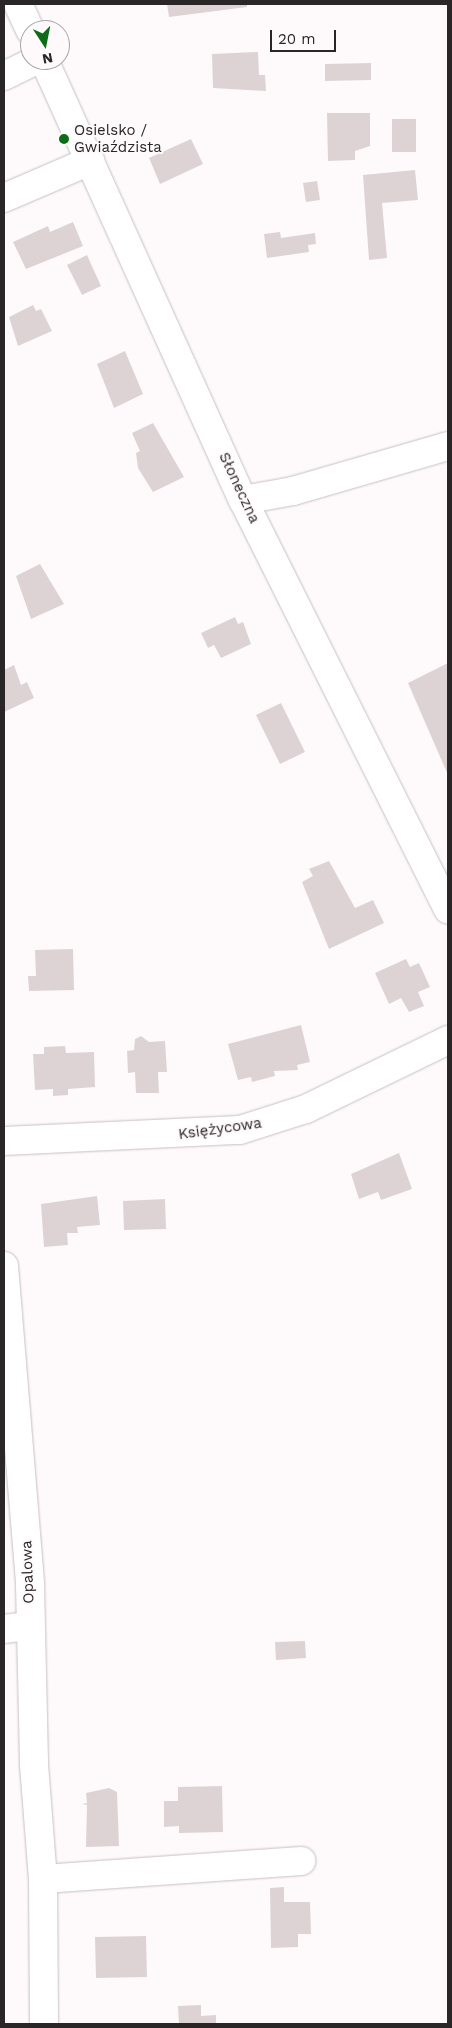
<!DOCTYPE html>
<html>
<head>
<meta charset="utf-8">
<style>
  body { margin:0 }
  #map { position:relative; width:452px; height:2028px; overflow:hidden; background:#fefafb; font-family:"Work Sans",sans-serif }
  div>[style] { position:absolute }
  .building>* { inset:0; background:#ddd3d5 }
  .roads { filter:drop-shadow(0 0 1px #c9bfc2) drop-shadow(0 0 1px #c9bfc2) }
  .minor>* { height:28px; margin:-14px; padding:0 14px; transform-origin:14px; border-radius:14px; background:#fff }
  .dots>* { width:14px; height:14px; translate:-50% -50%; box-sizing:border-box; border:2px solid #fefafb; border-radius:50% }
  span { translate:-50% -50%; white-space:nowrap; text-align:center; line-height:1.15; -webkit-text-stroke:4px #fefafb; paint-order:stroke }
  .poi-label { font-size:15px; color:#2a2627 }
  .left { translate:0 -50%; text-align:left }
  .street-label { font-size:15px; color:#2a2627 }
  .frame { position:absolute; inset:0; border:5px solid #2a2627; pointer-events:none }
  .north { position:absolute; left:20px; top:20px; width:50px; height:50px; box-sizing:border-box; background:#fefafb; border:1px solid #a9a5a6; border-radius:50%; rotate:169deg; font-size:14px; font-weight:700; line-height:20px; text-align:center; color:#2a2627 }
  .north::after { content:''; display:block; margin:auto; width:18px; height:22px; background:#0d6c18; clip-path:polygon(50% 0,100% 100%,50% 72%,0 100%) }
  .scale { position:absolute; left:270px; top:30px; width:66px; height:22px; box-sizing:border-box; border:2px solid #2a2627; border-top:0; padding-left:6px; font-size:15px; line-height:18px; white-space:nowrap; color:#2a2627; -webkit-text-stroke:4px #fefafb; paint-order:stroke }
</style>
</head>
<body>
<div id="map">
  <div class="building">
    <i style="clip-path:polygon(167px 4px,247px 4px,247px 7px,169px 17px)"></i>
    <i style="clip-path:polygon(258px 52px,259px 75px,265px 75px,266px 91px,213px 88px,212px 54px)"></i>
    <i style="clip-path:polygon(371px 63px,371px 80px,325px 81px,325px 64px)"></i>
    <i style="clip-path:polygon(327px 113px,370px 113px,370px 146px,355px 151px,355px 160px,328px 161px)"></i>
    <i style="clip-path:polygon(392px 119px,416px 119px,416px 152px,392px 152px)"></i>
    <i style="clip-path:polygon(191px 139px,203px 164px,160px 184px,149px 158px)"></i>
    <i style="clip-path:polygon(415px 170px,418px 200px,382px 203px,387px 258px,369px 260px,363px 175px)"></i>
    <i style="clip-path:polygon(317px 181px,320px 200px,306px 202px,303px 183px)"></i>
    <i style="clip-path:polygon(73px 222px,83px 246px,26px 269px,13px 242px,48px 226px,50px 232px)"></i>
    <i style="clip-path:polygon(280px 232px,281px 238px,315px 233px,316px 244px,308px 245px,309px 252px,267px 258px,264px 234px)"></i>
    <i style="clip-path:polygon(87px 255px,101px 286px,82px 295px,67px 265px)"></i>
    <i style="clip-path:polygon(33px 305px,36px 311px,41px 309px,52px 331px,18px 346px,9px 317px)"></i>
    <i style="clip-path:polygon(125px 351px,143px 394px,114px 408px,97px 364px)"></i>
    <i style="clip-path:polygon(153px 423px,184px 477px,153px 492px,138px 468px,136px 453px,140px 451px,132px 433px)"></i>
    <i style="clip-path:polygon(40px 564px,64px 604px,31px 619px,16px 576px)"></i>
    <i style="clip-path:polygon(235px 617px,238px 624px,243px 622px,251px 644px,221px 658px,214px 645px,208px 648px,201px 633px)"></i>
    <i style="clip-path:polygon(448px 663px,448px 775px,408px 683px)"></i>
    <i style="clip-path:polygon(14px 665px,21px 685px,27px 682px,34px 698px,4px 712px,4px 670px)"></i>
    <i style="clip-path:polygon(281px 703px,305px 752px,280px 764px,256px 715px)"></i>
    <i style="clip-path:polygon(329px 861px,355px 908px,373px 900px,384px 923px,329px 949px,302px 882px,313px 876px,309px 869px)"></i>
    <i style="clip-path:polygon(73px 949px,74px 990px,29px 991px,28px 976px,36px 976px,35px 950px)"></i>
    <i style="clip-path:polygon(406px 959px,410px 967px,419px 963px,430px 987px,418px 992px,424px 1006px,409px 1012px,401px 998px,389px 1004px,375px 973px)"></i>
    <i style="clip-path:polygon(301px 1025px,310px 1062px,297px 1065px,298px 1070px,274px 1071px,275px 1076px,252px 1082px,251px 1077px,238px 1080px,228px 1044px)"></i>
    <i style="clip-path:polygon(141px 1036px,149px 1042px,165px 1041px,167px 1072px,158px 1072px,159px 1093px,136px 1093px,135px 1072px,128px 1073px,127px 1051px,134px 1050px,135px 1039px)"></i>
    <i style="clip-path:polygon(65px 1046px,66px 1053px,94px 1052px,95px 1087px,68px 1089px,68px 1095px,53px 1096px,53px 1089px,35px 1090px,33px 1054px,44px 1054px,44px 1047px)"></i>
    <i style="clip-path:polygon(399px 1153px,412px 1189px,381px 1200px,378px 1192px,359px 1199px,351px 1174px)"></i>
    <i style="clip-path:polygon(97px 1196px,100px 1225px,77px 1227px,78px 1233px,67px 1233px,68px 1245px,44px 1247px,41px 1204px)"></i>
    <i style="clip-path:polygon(165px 1199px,166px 1229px,124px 1230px,123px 1201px)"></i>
    <i style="clip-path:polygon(305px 1641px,306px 1658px,276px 1660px,275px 1642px)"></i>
    <i style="clip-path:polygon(222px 1786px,223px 1832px,179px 1833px,179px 1826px,164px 1827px,164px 1801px,178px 1801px,178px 1787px)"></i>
    <i style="clip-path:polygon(109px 1788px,117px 1792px,119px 1846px,86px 1847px,87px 1805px,82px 1804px,87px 1803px,86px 1793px)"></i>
    <i style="clip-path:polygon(284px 1887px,284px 1902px,310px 1902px,311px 1934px,298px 1934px,298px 1947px,271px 1948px,270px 1888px)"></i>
    <i style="clip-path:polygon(146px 1936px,147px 1977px,96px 1978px,95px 1937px)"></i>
    <i style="clip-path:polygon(201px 2005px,201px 2016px,216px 2015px,216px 2024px,179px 2024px,178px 2006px)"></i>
  </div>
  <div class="roads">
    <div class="minor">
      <i style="left:18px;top:4px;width:29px;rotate:65deg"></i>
      <i style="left:44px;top:60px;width:483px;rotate:65.7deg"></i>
      <i style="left:243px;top:500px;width:458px;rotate:63.4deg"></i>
      <i style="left:4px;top:76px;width:37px;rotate:-26deg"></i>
      <i style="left:4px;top:198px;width:94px;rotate:-23.3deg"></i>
      <i style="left:243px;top:500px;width:51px;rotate:-10.2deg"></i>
      <i style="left:293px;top:491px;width:161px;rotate:-16.2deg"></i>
      <i style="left:4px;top:1141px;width:236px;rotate:-2.7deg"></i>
      <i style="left:240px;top:1130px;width:69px;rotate:-17.7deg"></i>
      <i style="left:306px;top:1109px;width:158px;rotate:-25.9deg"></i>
      <i style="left:4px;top:1266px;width:320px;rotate:85.3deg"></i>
      <i style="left:30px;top:1585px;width:180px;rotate:88.7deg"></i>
      <i style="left:34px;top:1765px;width:114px;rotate:85.5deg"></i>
      <i style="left:43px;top:1879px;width:145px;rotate:89.6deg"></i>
      <i style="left:4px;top:1629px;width:25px;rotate:-7deg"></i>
      <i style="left:43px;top:1879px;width:259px;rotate:-4deg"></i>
    </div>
  </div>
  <div class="dots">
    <i style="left:64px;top:139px;background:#0d6c18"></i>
  </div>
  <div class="poi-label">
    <span class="left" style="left:74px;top:139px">Osielsko /<br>Gwiaździsta</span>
  </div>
  <div class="street-label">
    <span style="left:239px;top:488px;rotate:65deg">Słoneczna</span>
    <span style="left:220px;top:1129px;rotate:-8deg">Księżycowa</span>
    <span style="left:28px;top:1572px;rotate:-92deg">Opalowa</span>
  </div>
  <div class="frame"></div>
  <div class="north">N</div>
  <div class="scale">20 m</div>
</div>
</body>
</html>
